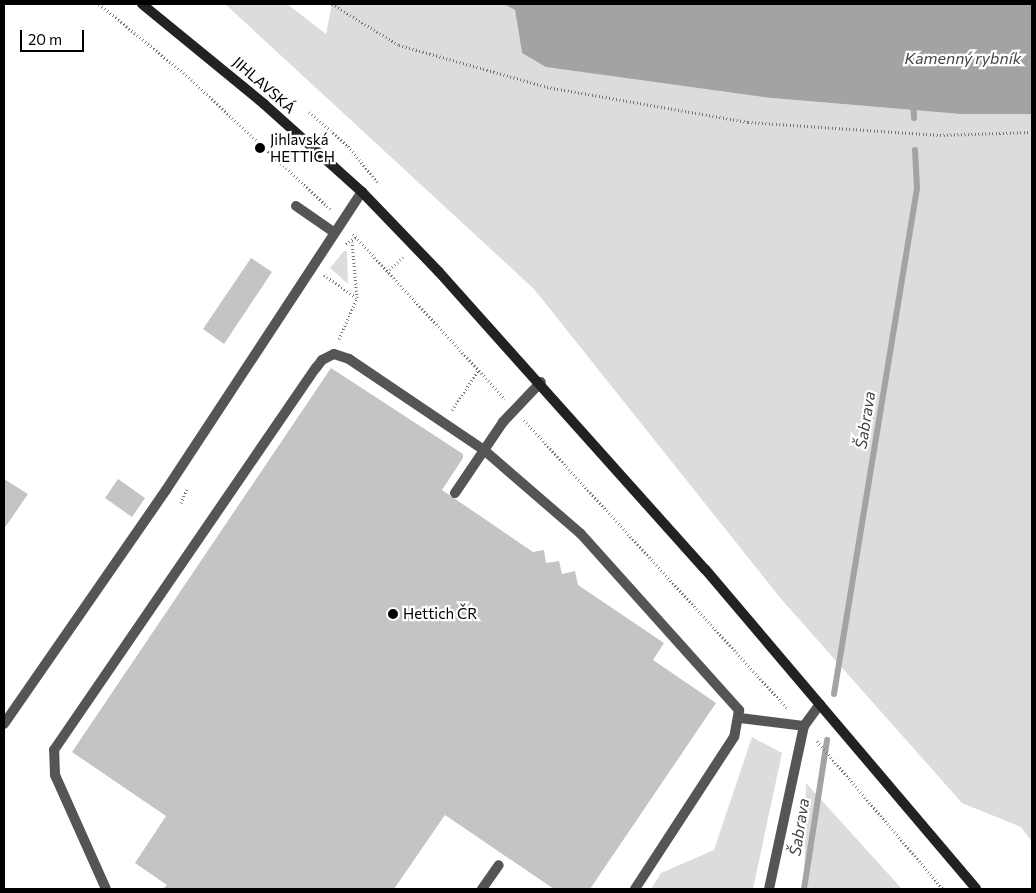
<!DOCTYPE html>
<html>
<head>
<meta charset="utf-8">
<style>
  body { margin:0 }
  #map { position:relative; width:1036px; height:893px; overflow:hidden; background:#fff; font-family:Commissioner,sans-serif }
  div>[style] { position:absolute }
  .green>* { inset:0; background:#dcdcdc }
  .water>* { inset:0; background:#a3a3a3 }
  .stream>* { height:6px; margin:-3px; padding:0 3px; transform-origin:3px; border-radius:3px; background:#a3a3a3 }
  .building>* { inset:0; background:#c4c4c4 }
  .path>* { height:3px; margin-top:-1.5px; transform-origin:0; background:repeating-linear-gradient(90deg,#777 0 1px,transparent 0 3.5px) }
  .service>* { height:10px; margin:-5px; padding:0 5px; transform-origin:5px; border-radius:5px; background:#555 }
  .secondary>* { height:10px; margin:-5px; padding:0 5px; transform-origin:5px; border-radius:5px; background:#222 }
  .dots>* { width:14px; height:14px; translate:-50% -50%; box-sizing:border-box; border:2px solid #fff; border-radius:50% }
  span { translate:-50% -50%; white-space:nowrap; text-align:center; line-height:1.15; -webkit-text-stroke:4.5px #fff; paint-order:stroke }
  .street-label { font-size:15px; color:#000 }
  .poi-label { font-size:15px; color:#000 }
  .left { translate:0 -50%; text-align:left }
  .water-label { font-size:16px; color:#444; font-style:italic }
  .frame { position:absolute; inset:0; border:5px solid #000; pointer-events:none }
  .scale { position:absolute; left:20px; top:30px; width:64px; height:22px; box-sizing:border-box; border:2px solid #000; border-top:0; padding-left:6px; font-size:15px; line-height:18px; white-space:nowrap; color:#000; -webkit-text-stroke:4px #fff; paint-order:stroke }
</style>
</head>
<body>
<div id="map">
  <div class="green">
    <i style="clip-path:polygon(225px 4px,287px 4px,326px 34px,332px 4px,504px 4px,515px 10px,522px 53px,772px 98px,960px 114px,1032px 114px,1032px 842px,1021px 827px,962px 803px,782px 600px,534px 289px)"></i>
    <i style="clip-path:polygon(344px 251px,347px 251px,348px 284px,330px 268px)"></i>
    <i style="clip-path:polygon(752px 737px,782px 753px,753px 889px,651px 889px,661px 873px,714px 850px)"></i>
    <i style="clip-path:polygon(806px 783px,902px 889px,804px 889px)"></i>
  </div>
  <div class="water">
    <i style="clip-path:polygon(504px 4px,1032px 4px,1032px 114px,960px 114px,772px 98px,546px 67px,522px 53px,515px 10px)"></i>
  </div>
  <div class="stream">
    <i style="left:913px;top:102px;width:16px;rotate:86deg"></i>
    <i style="left:834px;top:694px;width:513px;rotate:-80.68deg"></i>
    <i style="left:917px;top:188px;width:38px;rotate:-93deg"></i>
    <i style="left:804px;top:889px;width:151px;rotate:-81.2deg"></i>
  </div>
  <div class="building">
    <i style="clip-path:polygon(251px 258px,272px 272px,224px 344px,203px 329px)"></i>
    <i style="clip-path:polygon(331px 368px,463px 454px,463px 458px,442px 490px,533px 552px,544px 550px,546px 563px,559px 561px,562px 574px,575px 571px,578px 585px,664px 643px,653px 660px,716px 703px,590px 889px,554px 889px,445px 815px,394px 889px,163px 889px,167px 885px,135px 863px,166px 816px,72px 752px)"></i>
    <i style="clip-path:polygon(4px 479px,28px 494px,4px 529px)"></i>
    <i style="clip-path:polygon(118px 479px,145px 498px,132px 517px,105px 498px)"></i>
  </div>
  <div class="path">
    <i style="left:99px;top:4px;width:112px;rotate:39.2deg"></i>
    <i style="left:186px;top:75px;width:197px;rotate:42.9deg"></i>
    <i style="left:332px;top:4px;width:79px;rotate:31.5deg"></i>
    <i style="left:399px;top:45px;width:154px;rotate:15.8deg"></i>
    <i style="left:547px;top:87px;width:204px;rotate:9.9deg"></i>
    <i style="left:748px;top:122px;width:192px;rotate:3.9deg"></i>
    <i style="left:940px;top:135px;width:92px;rotate:-1.9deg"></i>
    <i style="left:309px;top:112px;width:52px;rotate:41.1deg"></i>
    <i style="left:348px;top:146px;width:48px;rotate:51deg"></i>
    <i style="left:353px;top:234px;width:224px;rotate:47.3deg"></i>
    <i style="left:346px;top:244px;width:12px;rotate:-35deg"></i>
    <i style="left:387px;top:272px;width:22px;rotate:-43deg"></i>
    <i style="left:324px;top:275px;width:39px;rotate:35deg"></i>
    <i style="left:339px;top:339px;width:45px;rotate:-66.3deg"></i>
    <i style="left:357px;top:298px;width:56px;rotate:-95.1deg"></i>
    <i style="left:452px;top:410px;width:47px;rotate:-56.3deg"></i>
    <i style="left:524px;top:420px;width:391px;rotate:47.6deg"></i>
    <i style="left:181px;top:503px;width:15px;rotate:-67deg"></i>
    <i style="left:817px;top:741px;width:194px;rotate:49.6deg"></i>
  </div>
  <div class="service">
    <i style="left:296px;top:206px;width:47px;rotate:34.7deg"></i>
    <i style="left:455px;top:493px;width:86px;rotate:-55.9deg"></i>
    <i style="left:503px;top:422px;width:55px;rotate:-46.5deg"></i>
    <i style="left:740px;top:718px;width:64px;rotate:7.1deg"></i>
    <i style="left:4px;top:724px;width:285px;rotate:-55.3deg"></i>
    <i style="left:166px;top:490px;width:357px;rotate:-56.7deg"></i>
    <i style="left:106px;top:889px;width:125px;rotate:-114.1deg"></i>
    <i style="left:55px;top:775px;width:25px;rotate:-92deg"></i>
    <i style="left:54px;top:750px;width:463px;rotate:-55.6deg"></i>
    <i style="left:316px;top:368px;width:10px;rotate:-53deg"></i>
    <i style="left:322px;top:360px;width:13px;rotate:-27deg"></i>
    <i style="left:334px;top:354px;width:16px;rotate:18deg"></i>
    <i style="left:349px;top:359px;width:163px;rotate:34deg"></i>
    <i style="left:484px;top:450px;width:128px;rotate:40.9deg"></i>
    <i style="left:581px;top:534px;width:237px;rotate:48.1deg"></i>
    <i style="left:739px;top:710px;width:27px;rotate:100deg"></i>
    <i style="left:734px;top:737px;width:181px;rotate:123.1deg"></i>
    <i style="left:482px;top:889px;width:29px;rotate:-55deg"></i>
    <i style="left:769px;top:889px;width:167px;rotate:-77.9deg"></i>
    <i style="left:804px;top:726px;width:27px;rotate:-54deg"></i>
  </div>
  <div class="secondary">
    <i style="left:142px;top:4px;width:158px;rotate:39.3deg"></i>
    <i style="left:264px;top:104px;width:132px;rotate:41.9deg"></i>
    <i style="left:362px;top:192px;width:111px;rotate:46.1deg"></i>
    <i style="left:439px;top:272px;width:399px;rotate:48.2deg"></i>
    <i style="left:705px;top:569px;width:419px;rotate:49.7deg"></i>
  </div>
  <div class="dots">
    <i style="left:260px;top:148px;background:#000"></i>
    <i style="left:393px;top:614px;background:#000"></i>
  </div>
  <div class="street-label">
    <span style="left:264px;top:85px;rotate:41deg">JIHLAVSKÁ</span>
  </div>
  <div class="poi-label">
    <span class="left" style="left:270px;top:148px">Jihlavská<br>HETTICH</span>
    <span class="left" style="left:403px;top:614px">Hettich ČR</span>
  </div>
  <div class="water-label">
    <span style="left:963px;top:58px">Kamenný rybník</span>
    <span style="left:865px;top:420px;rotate:-81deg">Šabrava</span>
    <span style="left:799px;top:827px;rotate:-81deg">Šabrava</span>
  </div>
  <div class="frame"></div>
  <div class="scale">20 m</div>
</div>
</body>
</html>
